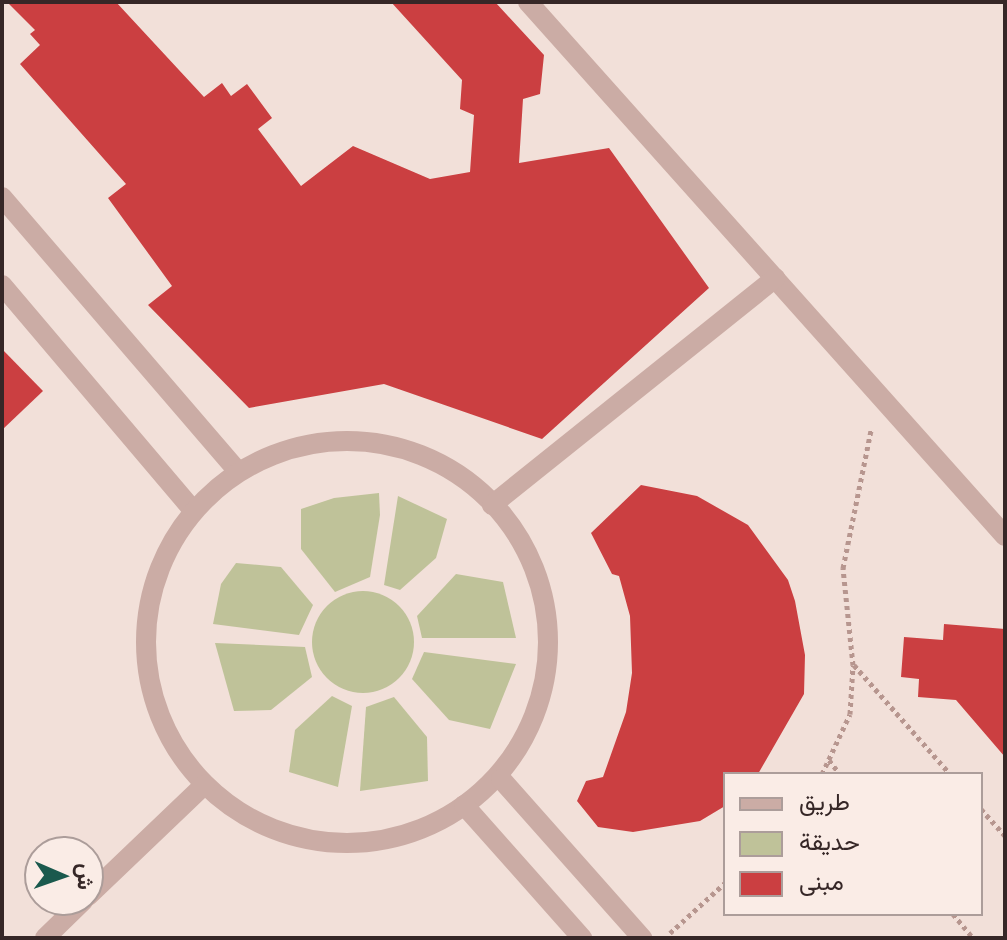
<!DOCTYPE html>
<html>
<head>
<meta charset="utf-8">
<style>
  body { margin:0 }
  #map { position:relative; width:1007px; height:940px; overflow:hidden; background:#f2e0d9; font-family:Commissioner,Vazirmatn,sans-serif }
  div>[style] { position:absolute }
  .green>* { inset:0; background:#bfc299 }
  .round { border-radius:50% }
  .building>* { inset:0; background:#cb3f41 }
  .path>* { height:5px; margin-top:-2.5px; transform-origin:0; background:repeating-linear-gradient(90deg,#b7968f 0 4px,transparent 0 8px) }
  .street>* { height:20px; margin:-10px; padding:0 10px; transform-origin:10px; border-radius:10px; background:#cbaca5 }
  .street>.ring { margin:-10px; padding:0; box-sizing:content-box; background:none; border:20px solid #cbaca5; border-radius:50% }
  span { translate:-50% -50%; white-space:nowrap; text-align:center; line-height:1.15; -webkit-text-stroke:8px #faece6; paint-order:stroke }
  .frame { position:absolute; inset:0; border:4px solid #362727; pointer-events:none }
  .legend { position:absolute; left:723px; top:772px; width:260px; height:144px; box-sizing:border-box; background:#faece6; border:2px solid #ac9d9a; margin:0; padding:10px 14px; list-style:none; font-size:24px; color:#362727 }
  .legend li { display:flex; align-items:center; gap:16px; height:40px }
  .legend b { width:40px; border:2px solid #ac9d9a }
  .north { position:absolute; left:24px; top:836px; width:80px; height:80px; box-sizing:border-box; background:#faece6; border:2px solid #ac9d9a; border-radius:50%; rotate:92deg; font-size:22px; font-weight:700; line-height:32px; text-align:center; color:#362727 }
  .north::after { content:''; display:block; margin:auto; width:28px; height:36px; background:#1a594d; clip-path:polygon(50% 0,100% 100%,50% 72%,0 100%) }
</style>
</head>
<body>
<div id="map">
  <div class="green">
    <i style="clip-path:polygon(379px 493px,380px 515px,370px 577px,335px 592px,301px 549px,301px 509px,334px 498px)"></i>
    <i style="clip-path:polygon(398px 496px,447px 519px,436px 558px,400px 590px,384px 585px)"></i>
    <i style="clip-path:polygon(236px 563px,281px 567px,313px 605px,299px 635px,213px 624px,221px 584px)"></i>
    <i style="clip-path:polygon(456px 574px,503px 582px,516px 638px,422px 638px,417px 616px)"></i>
    <i class="round" style="left:312px;top:591px;width:102px;height:102px"></i>
    <i style="clip-path:polygon(215px 643px,305px 647px,312px 677px,271px 710px,234px 711px)"></i>
    <i style="clip-path:polygon(424px 652px,516px 664px,490px 729px,449px 720px,412px 679px)"></i>
    <i style="clip-path:polygon(332px 696px,352px 706px,338px 787px,289px 772px,295px 730px)"></i>
    <i style="clip-path:polygon(394px 697px,427px 737px,428px 781px,360px 791px,366px 707px)"></i>
  </div>
  <div class="building">
    <i style="clip-path:polygon(7px 2px,116px 2px,204px 97px,222px 83px,231px 96px,247px 84px,272px 118px,258px 129px,301px 186px,353px 146px,430px 179px,470px 172px,474px 115px,460px 109px,462px 80px,391px 2px,496px 3px,544px 55px,540px 94px,523px 99px,519px 163px,609px 148px,709px 288px,542px 439px,384px 384px,249px 408px,148px 305px,172px 286px,108px 198px,126px 184px,20px 64px,40px 45px,30px 34px,35px 30px)"></i>
    <i style="clip-path:polygon(2px 349px,43px 391px,2px 430px)"></i>
    <i style="clip-path:polygon(641px 485px,697px 496px,748px 525px,788px 580px,795px 601px,805px 655px,804px 694px,758px 774px,725px 774px,725px 806px,700px 821px,633px 832px,598px 827px,577px 801px,586px 781px,603px 777px,626px 712px,632px 673px,630px 616px,619px 576px,612px 574px,591px 533px)"></i>
    <i style="clip-path:polygon(944px 624px,1005px 629px,1005px 757px,956px 700px,918px 697px,919px 679px,901px 677px,904px 637px,943px 640px)"></i>
  </div>
  <div class="path">
    <i style="left:854px;top:665px;width:145px;rotate:48.6deg"></i>
    <i style="left:829px;top:760px;width:18px;rotate:52deg"></i>
    <i style="left:822px;top:774px;width:66px;rotate:-65deg"></i>
    <i style="left:850px;top:714px;width:49px;rotate:-86.5deg"></i>
    <i style="left:853px;top:665px;width:98px;rotate:-95.9deg"></i>
    <i style="left:843px;top:568px;width:141px;rotate:-78.5deg"></i>
    <i style="left:981px;top:809px;width:36px;rotate:48deg"></i>
    <i style="left:953px;top:914px;width:31px;rotate:50deg"></i>
    <i style="left:670px;top:933px;width:74px;rotate:-42.3deg"></i>
  </div>
  <div class="street">
    <i style="left:528px;top:2px;width:716px;rotate:48.23deg"></i>
    <i style="left:2px;top:197px;width:362px;rotate:49.3deg"></i>
    <i style="left:2px;top:285px;width:295px;rotate:49.7deg"></i>
    <i class="ring" style="left:146px;top:441px;width:382px;height:382px"></i>
    <i style="left:492px;top:505px;width:363px;rotate:-38.7deg"></i>
    <i style="left:501px;top:779px;width:213px;rotate:48.4deg"></i>
    <i style="left:464px;top:805px;width:178px;rotate:48.4deg"></i>
    <i style="left:88px;top:896px;width:161px;rotate:-43.7deg"></i>
    <i style="left:45px;top:938px;width:54px;rotate:-44.3deg"></i>
  </div>
  <div class="frame"></div>
  <ul class="legend">
  <li><b style="height:10px;background:#cbaca5"></b>طريق</li>
  <li><b style="height:22px;background:#bfc299"></b>حديقة</li>
  <li><b style="height:22px;background:#cb3f41"></b>مبنى</li>
  </ul>
  <div class="north">ش</div>
</div>
</body>
</html>
